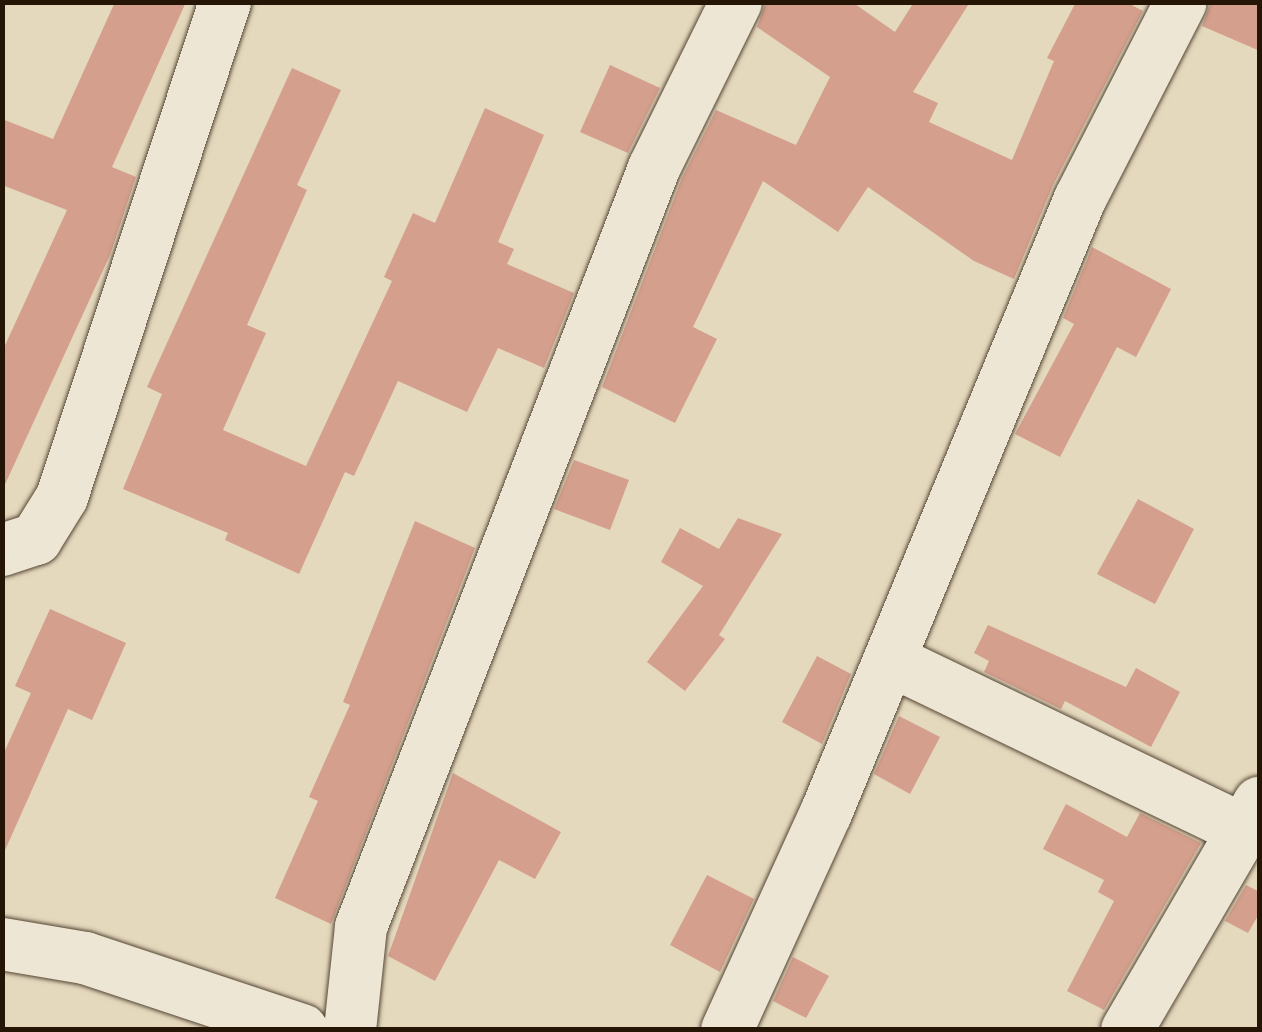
<!DOCTYPE html>
<html>
<head>
<meta charset="utf-8">
<style>
  body { margin:0 }
  #map { position:relative; width:1262px; height:1032px; overflow:hidden; background:#e4d8bd; font-family:Alegreya,serif }
  div>[style] { position:absolute }
  .building>* { inset:0; background:#d49f8d }
  .roads { filter:drop-shadow(0 0 2px #554633) drop-shadow(0 0 2px #554633) }
  .minor>* { height:52px; margin:-26px; padding:0 26px; transform-origin:26px; border-radius:26px; background:#ede6d4 }
  span { translate:-50% -50%; white-space:nowrap; text-align:center; line-height:1.15; -webkit-text-stroke:8px #ede6d4; paint-order:stroke }
  .frame { position:absolute; inset:0; border:5px solid #251505; pointer-events:none }
</style>
</head>
<body>
<div id="map">
  <div class="building">
    <i style="clip-path:polygon(115px 2px,186px 2px,112px 167px,136px 177px,110px 255px,2px 491px,2px 352px,67px 210px,2px 185px,2px 119px,53px 139px)"></i>
    <i style="clip-path:polygon(766px 2px,852px 2px,895px 32px,914px 2px,970px 2px,913px 92px,938px 103px,929px 122px,1012px 160px,1054px 61px,1047px 58px,1076px 2px,1126px 2px,1143px 11px,1053px 185px,1014px 279px,974px 261px,868px 187px,838px 232px,763px 181px,693px 327px,717px 339px,675px 423px,602px 387px,682px 178px,716px 110px,796px 145px,830px 77px,757px 27px)"></i>
    <i style="clip-path:polygon(1211px 2px,1260px 2px,1260px 51px,1202px 26px)"></i>
    <i style="clip-path:polygon(610px 65px,660px 88px,628px 153px,580px 132px)"></i>
    <i style="clip-path:polygon(292px 68px,341px 90px,297px 185px,307px 190px,247px 325px,266px 333px,223px 430px,306px 466px,392px 281px,384px 277px,413px 213px,435px 223px,485px 108px,544px 135px,498px 242px,514px 249px,507px 264px,574px 293px,544px 368px,498px 348px,467px 412px,398px 381px,354px 476px,345px 472px,299px 574px,225px 540px,228px 533px,123px 489px,162px 394px,147px 387px)"></i>
    <i style="clip-path:polygon(1092px 247px,1171px 289px,1136px 357px,1117px 347px,1060px 457px,1015px 434px,1074px 324px,1063px 318px)"></i>
    <i style="clip-path:polygon(574px 460px,629px 480px,610px 530px,554px 509px)"></i>
    <i style="clip-path:polygon(1138px 499px,1194px 529px,1155px 604px,1097px 574px)"></i>
    <i style="clip-path:polygon(738px 518px,782px 534px,719px 635px,725px 639px,685px 691px,647px 662px,703px 586px,661px 562px,680px 528px,719px 549px)"></i>
    <i style="clip-path:polygon(415px 521px,475px 548px,331px 924px,275px 898px,318px 801px,309px 797px,350px 705px,343px 702px)"></i>
    <i style="clip-path:polygon(50px 609px,126px 643px,92px 720px,68px 709px,2px 857px,2px 757px,31px 693px,15px 686px)"></i>
    <i style="clip-path:polygon(988px 625px,1126px 687px,1136px 668px,1180px 692px,1151px 747px,1065px 701px,1061px 709px,984px 672px,989px 661px,974px 653px)"></i>
    <i style="clip-path:polygon(817px 656px,851px 674px,822px 744px,782px 722px)"></i>
    <i style="clip-path:polygon(899px 716px,940px 737px,910px 794px,874px 774px)"></i>
    <i style="clip-path:polygon(453px 773px,561px 832px,535px 879px,499px 860px,435px 981px,388px 956px)"></i>
    <i style="clip-path:polygon(1066px 804px,1127px 837px,1140px 813px,1201px 843px,1104px 1010px,1067px 991px,1114px 901px,1098px 892px,1104px 880px,1043px 849px)"></i>
    <i style="clip-path:polygon(707px 875px,754px 899px,720px 972px,670px 945px)"></i>
    <i style="clip-path:polygon(1246px 885px,1260px 892px,1260px 912px,1248px 933px,1225px 921px)"></i>
    <i style="clip-path:polygon(793px 957px,829px 976px,806px 1018px,773px 1001px)"></i>
  </div>
  <div class="roads">
    <div class="minor">
      <i style="left:2px;top:550px;width:36px;rotate:-18deg"></i>
      <i style="left:36px;top:539px;width:49px;rotate:-58.2deg"></i>
      <i style="left:62px;top:497px;width:521px;rotate:-71.77deg"></i>
      <i style="left:890px;top:660px;width:392px;rotate:25.7deg"></i>
      <i style="left:2px;top:944px;width:84px;rotate:9.6deg"></i>
      <i style="left:85px;top:958px;width:229px;rotate:18.4deg"></i>
      <i style="left:350px;top:1030px;width:104px;rotate:-83.9deg"></i>
      <i style="left:361px;top:927px;width:814px;rotate:-68.89deg"></i>
      <i style="left:654px;top:168px;width:185px;rotate:-63.7deg"></i>
      <i style="left:727px;top:1030px;width:239px;rotate:-65.5deg"></i>
      <i style="left:826px;top:813px;width:664px;rotate:-67.53deg"></i>
      <i style="left:1080px;top:199px;width:221px;rotate:-62.9deg"></i>
      <i style="left:1127px;top:1030px;width:263px;rotate:-59.8deg"></i>
    </div>
  </div>
  <div class="frame"></div>
</div>
</body>
</html>
